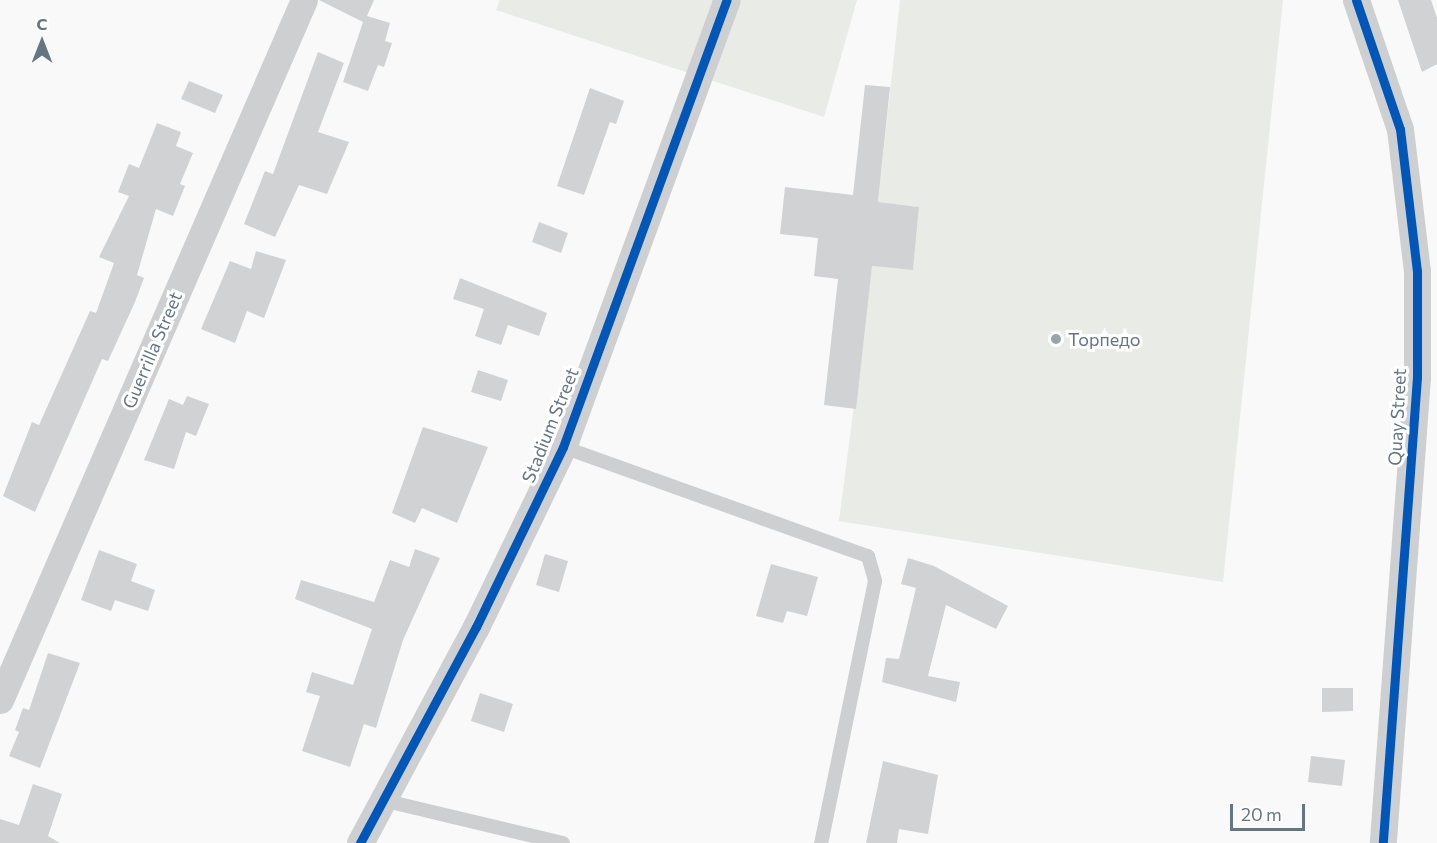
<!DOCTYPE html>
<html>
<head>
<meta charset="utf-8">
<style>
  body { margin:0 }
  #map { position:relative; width:1437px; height:843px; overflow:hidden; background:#f9f9f9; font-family:Commissioner,sans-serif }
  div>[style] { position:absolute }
  .green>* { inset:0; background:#e8ebe6 }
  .building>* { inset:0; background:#d0d2d3 }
  .lane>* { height:14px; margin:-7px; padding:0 7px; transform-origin:7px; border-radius:7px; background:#cecfd0 }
  .street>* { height:27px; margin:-13.5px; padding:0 13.5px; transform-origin:13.5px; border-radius:13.5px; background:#cecfd0 }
  .cycleway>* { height:9px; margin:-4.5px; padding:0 4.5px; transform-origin:4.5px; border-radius:4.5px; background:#0057b8 }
  .dots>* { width:16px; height:16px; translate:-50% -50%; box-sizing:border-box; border:3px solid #fff; border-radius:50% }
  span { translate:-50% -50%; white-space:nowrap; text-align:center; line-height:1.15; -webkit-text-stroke:6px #fff; paint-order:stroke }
  .poi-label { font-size:18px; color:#657683 }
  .left { translate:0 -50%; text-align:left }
  .street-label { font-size:18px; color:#657683 }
  .north { position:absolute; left:12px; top:12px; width:60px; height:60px; -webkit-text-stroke:4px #fff; paint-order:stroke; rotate:0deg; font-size:16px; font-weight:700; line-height:24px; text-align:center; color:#657683 }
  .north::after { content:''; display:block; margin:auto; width:21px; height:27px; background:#657683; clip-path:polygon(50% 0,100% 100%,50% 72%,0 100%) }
  .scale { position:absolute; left:1230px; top:804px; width:75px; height:27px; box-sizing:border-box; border:3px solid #657683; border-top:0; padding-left:8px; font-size:18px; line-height:21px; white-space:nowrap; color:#657683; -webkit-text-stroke:4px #fff; paint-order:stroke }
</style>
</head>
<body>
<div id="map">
  <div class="green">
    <i style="clip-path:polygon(500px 0,857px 0,824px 117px,496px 10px)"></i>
    <i style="clip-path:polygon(900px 0,1283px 0,1223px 582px,839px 521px,872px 266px,913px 270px,919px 207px,878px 202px)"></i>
  </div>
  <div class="building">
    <i style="clip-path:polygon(319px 0,374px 0,367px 16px,390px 23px,385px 41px,392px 43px,384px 67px,378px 65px,368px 91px,343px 82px,363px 22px)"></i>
    <i style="clip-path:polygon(1398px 0,1431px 0,1437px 18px,1437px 64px,1422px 72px)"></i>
    <i style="clip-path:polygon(318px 52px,344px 63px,318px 132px,349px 142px,327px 194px,299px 185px,275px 237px,244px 224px,265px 171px,273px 174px)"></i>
    <i style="clip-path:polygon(189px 81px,223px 95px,215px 113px,181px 99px)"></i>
    <i style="clip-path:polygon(865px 85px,890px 87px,878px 202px,919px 207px,913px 270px,872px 266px,856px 409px,824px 405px,838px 279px,814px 276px,818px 238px,780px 234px,785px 187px,853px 195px)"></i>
    <i style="clip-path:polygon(590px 88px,624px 101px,616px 124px,610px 122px,584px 195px,557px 186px)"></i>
    <i style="clip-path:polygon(157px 123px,181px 132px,176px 146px,193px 153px,180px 184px,185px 186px,173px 216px,156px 209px,137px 275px,144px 278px,135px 302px,108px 361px,102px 359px,35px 512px,3px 496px,32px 422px,39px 425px,90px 311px,96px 313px,114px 263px,99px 257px,129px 196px,118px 192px,129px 164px,139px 168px)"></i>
    <i style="clip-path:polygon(539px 222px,568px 233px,561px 253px,532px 242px)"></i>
    <i style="clip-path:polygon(256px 251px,286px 260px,264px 318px,247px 311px,235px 343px,201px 329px,230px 261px,251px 269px)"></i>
    <i style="clip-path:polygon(460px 278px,547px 313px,539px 336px,508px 325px,501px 345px,475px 336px,484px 309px,453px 299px)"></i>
    <i style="clip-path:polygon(478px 370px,508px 380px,501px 401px,471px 392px)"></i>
    <i style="clip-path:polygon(187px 396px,209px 404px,196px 436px,186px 432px,174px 469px,144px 460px,169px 399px,183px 405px)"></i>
    <i style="clip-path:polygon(423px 427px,488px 447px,457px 523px,422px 508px,415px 523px,392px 513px)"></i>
    <i style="clip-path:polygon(415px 549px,440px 558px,403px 640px,376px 728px,364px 724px,350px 767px,302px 751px,320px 696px,306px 692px,312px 672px,353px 685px,372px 629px,295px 599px,301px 580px,374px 602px,390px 560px,409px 567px)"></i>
    <i style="clip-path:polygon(99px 550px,137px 564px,131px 581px,155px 590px,148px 611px,115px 600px,111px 611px,81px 600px)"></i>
    <i style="clip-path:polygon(545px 554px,568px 561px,559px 592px,536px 585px)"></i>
    <i style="clip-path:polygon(908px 558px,934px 566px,1008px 606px,996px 629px,946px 605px,928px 676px,960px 682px,956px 702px,882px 682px,886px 658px,899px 659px,916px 588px,901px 584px)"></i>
    <i style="clip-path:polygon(771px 564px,818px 577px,807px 616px,787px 611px,783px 623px,756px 616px)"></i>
    <i style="clip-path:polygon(48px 653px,80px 663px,40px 768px,9px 756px,19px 732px,15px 730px,23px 708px,29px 710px)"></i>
    <i style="clip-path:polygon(1322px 688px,1353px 688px,1353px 711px,1322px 712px)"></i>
    <i style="clip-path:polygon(480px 693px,513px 704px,504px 732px,471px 721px)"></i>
    <i style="clip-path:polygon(1311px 756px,1345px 760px,1342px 786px,1308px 782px)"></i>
    <i style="clip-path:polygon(883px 761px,938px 775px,928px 834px,899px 829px,897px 843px,866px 843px)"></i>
    <i style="clip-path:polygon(33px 784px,62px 794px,48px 836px,60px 843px,0 843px,0 819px,19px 825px)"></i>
  </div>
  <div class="lane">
    <i style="left:563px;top:447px;width:324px;rotate:19.7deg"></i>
    <i style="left:868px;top:556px;width:26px;rotate:74deg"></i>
    <i style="left:875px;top:581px;width:268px;rotate:101.6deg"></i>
    <i style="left:382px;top:800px;width:186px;rotate:13.4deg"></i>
  </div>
  <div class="street">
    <i style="left:1356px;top:0;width:136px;rotate:71.2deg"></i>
    <i style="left:1400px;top:129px;width:143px;rotate:83.2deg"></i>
    <i style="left:1417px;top:271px;width:106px;rotate:90deg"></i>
    <i style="left:1417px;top:377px;width:467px;rotate:94.2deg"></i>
    <i style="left:0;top:700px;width:763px;rotate:-66.53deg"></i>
    <i style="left:360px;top:843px;width:245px;rotate:-61.8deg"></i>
    <i style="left:476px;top:627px;width:200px;rotate:-64.2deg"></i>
    <i style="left:563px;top:447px;width:476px;rotate:-69.9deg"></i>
  </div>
  <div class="cycleway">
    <i style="left:1356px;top:0;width:136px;rotate:71.2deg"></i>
    <i style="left:1400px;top:129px;width:143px;rotate:83.2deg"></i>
    <i style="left:1417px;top:271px;width:106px;rotate:90deg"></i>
    <i style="left:1417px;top:377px;width:467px;rotate:94.2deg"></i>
    <i style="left:360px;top:843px;width:245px;rotate:-61.8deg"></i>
    <i style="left:476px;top:627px;width:200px;rotate:-64.2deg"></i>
    <i style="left:563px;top:447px;width:476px;rotate:-69.9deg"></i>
  </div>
  <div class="dots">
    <i style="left:1056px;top:339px;background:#99a4ac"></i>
  </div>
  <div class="poi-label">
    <span class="left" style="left:1068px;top:339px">Торпедо</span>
  </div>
  <div class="street-label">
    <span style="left:152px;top:350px;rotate:-67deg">Guerrilla Street</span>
    <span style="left:1397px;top:417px;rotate:-87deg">Quay Street</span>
    <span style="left:550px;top:425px;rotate:-68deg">Stadium Street</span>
  </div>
  <div class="north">С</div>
  <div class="scale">20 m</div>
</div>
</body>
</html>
